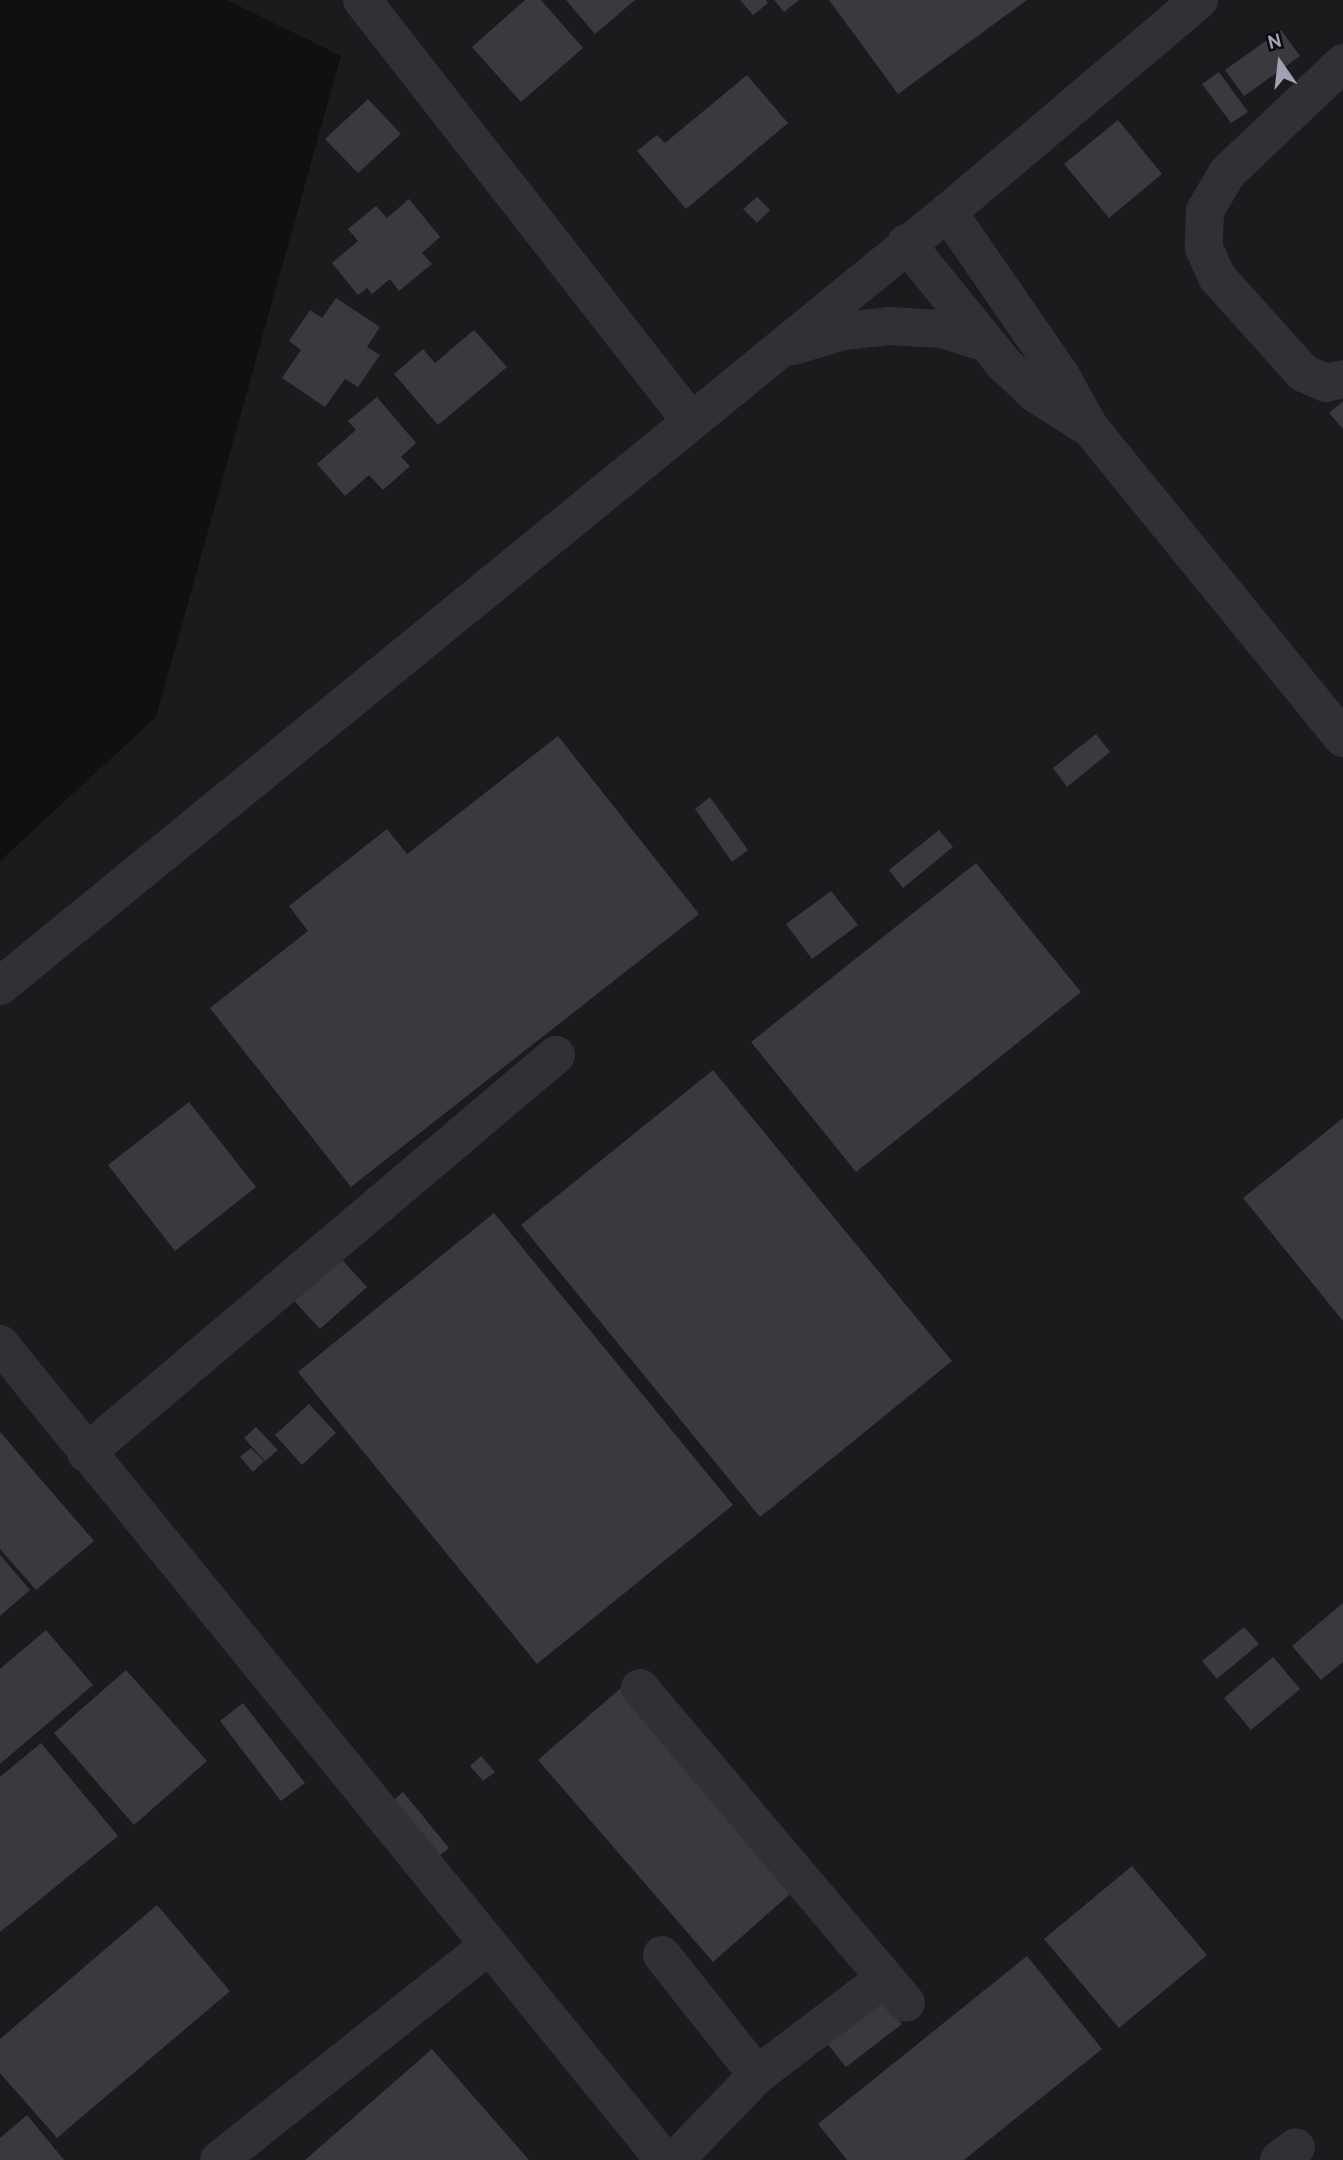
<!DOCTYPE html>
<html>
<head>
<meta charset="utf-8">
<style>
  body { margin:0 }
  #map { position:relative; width:1343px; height:2160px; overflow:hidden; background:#100f11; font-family:Overpass,sans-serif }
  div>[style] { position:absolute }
  .built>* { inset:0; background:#1b1b1e }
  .building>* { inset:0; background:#39393f }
  .minor>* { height:38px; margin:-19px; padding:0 19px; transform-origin:19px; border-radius:19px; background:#303036 }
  span { translate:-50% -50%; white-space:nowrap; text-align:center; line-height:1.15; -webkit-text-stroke:5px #0b0a0c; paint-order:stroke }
  .north { position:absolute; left:1245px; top:28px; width:70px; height:70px; -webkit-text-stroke:5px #0b0a0c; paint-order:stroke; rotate:346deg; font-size:19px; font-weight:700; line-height:28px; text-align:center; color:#9fa2b3 }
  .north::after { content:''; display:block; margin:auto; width:24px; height:32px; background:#9fa2b3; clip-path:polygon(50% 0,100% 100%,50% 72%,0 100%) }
</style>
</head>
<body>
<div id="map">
  <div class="built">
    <i style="clip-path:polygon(227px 0,1343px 0,1343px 2160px,0 2160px,0 861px,156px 717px,341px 56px)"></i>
  </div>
  <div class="building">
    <i style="clip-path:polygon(525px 0,541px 0,583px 48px,521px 102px,472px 47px)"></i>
    <i style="clip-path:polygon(566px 0,635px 0,595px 34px)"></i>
    <i style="clip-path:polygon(740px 0,766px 0,768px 3px,753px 15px)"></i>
    <i style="clip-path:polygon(774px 0,799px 0,784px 12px)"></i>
    <i style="clip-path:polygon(829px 0,1027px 0,898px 94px)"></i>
    <i style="clip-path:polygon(1281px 30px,1300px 56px,1244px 96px,1225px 70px)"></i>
    <i style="clip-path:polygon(1219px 72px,1248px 112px,1231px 123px,1202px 84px)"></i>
    <i style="clip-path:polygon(747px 75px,788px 123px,686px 209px,637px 151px,657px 135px,665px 143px)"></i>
    <i style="clip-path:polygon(368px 99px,401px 134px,358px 173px,325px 139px)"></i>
    <i style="clip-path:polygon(1118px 120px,1162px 174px,1109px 218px,1064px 164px)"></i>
    <i style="clip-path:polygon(757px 197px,770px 210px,757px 223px,743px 209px)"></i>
    <i style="clip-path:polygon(409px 199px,440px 237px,422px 253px,432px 264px,399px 291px,390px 279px,372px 294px,367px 288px,358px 295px,332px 263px,358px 241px,348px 229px,376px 206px,387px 218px)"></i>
    <i style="clip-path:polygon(336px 298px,380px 327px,367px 347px,380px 355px,358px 387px,345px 379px,325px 407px,282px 378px,301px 350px,289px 341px,310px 310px,322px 318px)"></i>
    <i style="clip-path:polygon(474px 330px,507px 367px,438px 425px,394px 374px,423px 349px,435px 363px)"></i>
    <i style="clip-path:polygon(377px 397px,416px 443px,401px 457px,410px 466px,383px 490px,369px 475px,345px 496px,317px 464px,356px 430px,348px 421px)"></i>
    <i style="clip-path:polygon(1343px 401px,1343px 429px,1329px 413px)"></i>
    <i style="clip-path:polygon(1096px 734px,1110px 752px,1067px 787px,1053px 768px)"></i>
    <i style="clip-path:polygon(558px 736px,699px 914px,351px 1187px,210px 1008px,308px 931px,289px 906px,387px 829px,407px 854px)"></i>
    <i style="clip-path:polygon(710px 797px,748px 850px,732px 862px,695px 809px)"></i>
    <i style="clip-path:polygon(939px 830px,953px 847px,903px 888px,889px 870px)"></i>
    <i style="clip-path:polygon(976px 863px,1081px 992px,856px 1172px,751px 1042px)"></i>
    <i style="clip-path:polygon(831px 891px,858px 925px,812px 959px,786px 924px)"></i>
    <i style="clip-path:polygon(713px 1070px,952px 1361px,760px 1517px,521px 1225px)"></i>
    <i style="clip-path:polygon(189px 1102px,256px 1187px,175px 1251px,108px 1165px)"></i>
    <i style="clip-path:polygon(1343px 1118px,1343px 1321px,1243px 1198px)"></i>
    <i style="clip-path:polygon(494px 1213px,733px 1505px,537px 1664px,298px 1372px)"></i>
    <i style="clip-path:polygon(334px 1251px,367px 1287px,320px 1329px,287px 1293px)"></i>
    <i style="clip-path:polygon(309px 1404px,336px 1433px,302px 1465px,275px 1435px)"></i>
    <i style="clip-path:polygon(256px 1427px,278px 1450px,265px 1461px,244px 1438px)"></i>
    <i style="clip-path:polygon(0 1432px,94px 1541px,36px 1590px,0 1549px)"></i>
    <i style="clip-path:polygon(251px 1448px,264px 1461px,253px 1472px,240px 1457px)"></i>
    <i style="clip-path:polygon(0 1555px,30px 1590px,0 1616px)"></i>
    <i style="clip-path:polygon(1343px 1603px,1343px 1662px,1321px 1680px,1292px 1646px)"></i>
    <i style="clip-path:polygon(1244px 1627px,1259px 1644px,1217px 1679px,1202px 1661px)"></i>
    <i style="clip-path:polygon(46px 1630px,93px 1685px,0 1764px,0 1669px)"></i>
    <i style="clip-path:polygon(1273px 1657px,1300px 1689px,1251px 1730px,1224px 1698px)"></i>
    <i style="clip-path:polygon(126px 1670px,207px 1761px,134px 1825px,54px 1733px)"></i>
    <i style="clip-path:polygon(622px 1687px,797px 1888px,713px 1962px,538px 1760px)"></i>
    <i style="clip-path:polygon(243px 1703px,305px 1783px,281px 1801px,220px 1721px)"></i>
    <i style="clip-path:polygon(41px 1743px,118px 1836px,0 1932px,0 1777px)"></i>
    <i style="clip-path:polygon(481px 1756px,495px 1772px,483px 1781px,470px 1766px)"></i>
    <i style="clip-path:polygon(403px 1792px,449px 1848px,434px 1860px,388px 1805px)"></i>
    <i style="clip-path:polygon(1132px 1866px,1207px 1955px,1119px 2028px,1044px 1939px)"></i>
    <i style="clip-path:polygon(157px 1905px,230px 1991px,57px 2138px,0 2073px,0 2039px)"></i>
    <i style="clip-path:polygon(1027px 1956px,1102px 2049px,964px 2160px,847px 2160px,818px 2124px)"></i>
    <i style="clip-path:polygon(882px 1999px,902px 2024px,846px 2067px,826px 2042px)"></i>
    <i style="clip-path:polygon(432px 2049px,529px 2160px,305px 2160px)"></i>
    <i style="clip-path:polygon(27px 2115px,64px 2160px,0 2160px,0 2138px)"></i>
  </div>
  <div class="minor">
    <i style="left:362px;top:0;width:533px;rotate:52.01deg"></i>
    <i style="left:1343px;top:63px;width:160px;rotate:136.5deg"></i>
    <i style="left:1227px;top:173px;width:44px;rotate:120.1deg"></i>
    <i style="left:1205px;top:211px;width:37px;rotate:92deg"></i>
    <i style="left:1204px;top:248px;width:32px;rotate:66deg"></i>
    <i style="left:1217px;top:277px;width:129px;rotate:48.1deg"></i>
    <i style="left:1303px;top:373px;width:25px;rotate:23deg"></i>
    <i style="left:1326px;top:383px;width:17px;rotate:-13deg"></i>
    <i style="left:948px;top:212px;width:199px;rotate:55.4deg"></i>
    <i style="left:1061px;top:376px;width:60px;rotate:60.9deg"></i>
    <i style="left:1090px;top:428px;width:400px;rotate:50.8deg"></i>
    <i style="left:906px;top:243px;width:156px;rotate:51deg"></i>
    <i style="left:1004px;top:364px;width:44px;rotate:43.2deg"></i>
    <i style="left:1036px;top:394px;width:62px;rotate:32.4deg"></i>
    <i style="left:793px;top:346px;width:52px;rotate:-16.7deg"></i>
    <i style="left:843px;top:331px;width:46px;rotate:-6.2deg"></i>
    <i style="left:889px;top:326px;width:53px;rotate:3.2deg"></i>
    <i style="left:942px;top:329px;width:44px;rotate:17.2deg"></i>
    <i style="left:0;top:986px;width:1224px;rotate:-39.23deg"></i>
    <i style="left:948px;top:212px;width:329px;rotate:-40.2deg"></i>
    <i style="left:0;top:1344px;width:1052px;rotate:50.86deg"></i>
    <i style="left:86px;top:1453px;width:616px;rotate:-40.26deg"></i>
    <i style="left:640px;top:1688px;width:412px;rotate:49.8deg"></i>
    <i style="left:662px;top:1955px;width:153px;rotate:51.6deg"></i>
    <i style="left:219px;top:2160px;width:342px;rotate:-38.5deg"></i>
    <i style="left:675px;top:2160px;width:118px;rotate:-46deg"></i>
    <i style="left:757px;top:2075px;width:157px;rotate:-37.2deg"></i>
    <i style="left:1279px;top:2160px;width:21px;rotate:-37deg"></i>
  </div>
  <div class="north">N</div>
</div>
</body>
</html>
